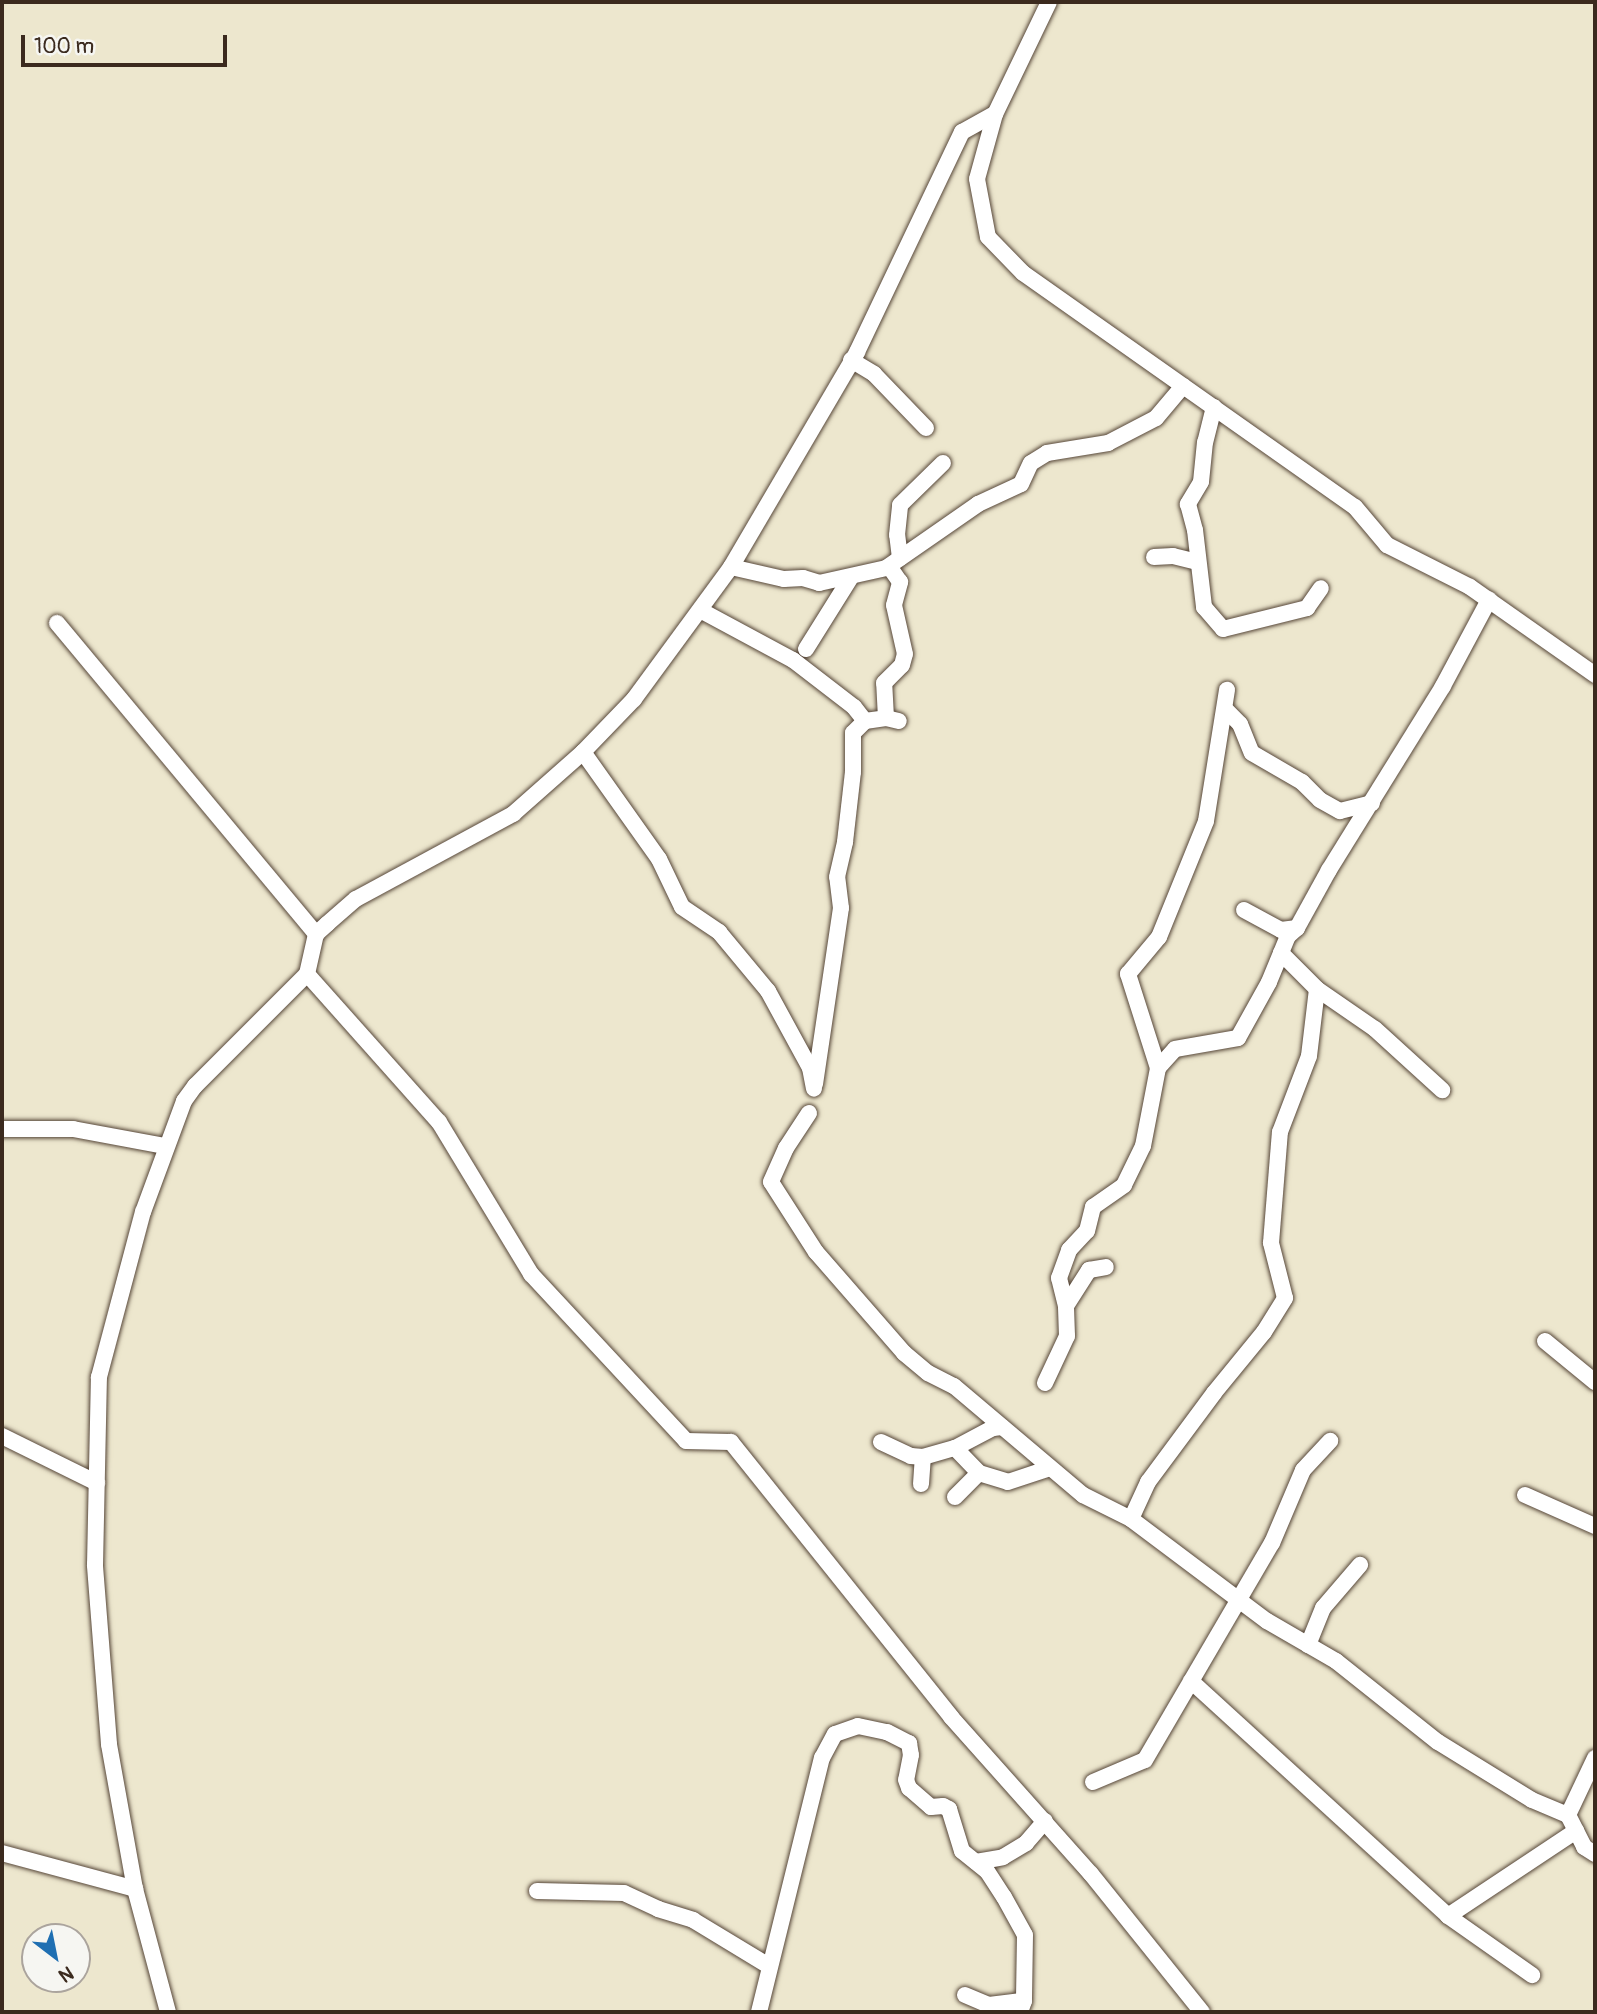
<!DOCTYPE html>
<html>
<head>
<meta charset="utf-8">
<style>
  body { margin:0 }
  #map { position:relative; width:1597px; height:2014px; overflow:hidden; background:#ede7ce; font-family:Pangolin,sans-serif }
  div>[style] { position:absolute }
  .roads { filter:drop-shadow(0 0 2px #564638) drop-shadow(0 0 2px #564638) }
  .minor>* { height:16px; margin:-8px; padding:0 8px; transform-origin:8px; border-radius:8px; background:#fff }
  span { translate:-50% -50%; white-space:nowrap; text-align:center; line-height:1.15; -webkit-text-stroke:7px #f6f6f2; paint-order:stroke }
  .frame { position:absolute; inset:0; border:4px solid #3b2a1e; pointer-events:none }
  .north { position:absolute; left:21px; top:1923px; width:70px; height:70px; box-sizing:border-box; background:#f6f6f2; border:2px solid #aba49d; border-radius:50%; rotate:148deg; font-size:19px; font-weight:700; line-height:28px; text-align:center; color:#3b2a1e }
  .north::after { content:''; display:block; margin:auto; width:24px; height:32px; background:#1f6fb2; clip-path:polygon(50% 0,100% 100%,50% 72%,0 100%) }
  .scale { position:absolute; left:21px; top:35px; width:206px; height:32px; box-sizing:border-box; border:4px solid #3b2a1e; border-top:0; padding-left:9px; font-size:21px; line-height:24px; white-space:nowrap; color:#3b2a1e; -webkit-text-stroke:5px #f6f6f2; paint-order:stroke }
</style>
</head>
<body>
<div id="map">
  <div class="roads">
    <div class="minor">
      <i style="left:1049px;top:2px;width:124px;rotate:115.7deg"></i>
      <i style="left:995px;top:114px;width:67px;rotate:105.5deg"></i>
      <i style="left:977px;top:179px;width:59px;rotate:79.3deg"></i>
      <i style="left:988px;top:237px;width:50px;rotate:45.8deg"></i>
      <i style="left:1023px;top:273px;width:406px;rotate:35.2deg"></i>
      <i style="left:1355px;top:507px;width:50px;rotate:49.9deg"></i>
      <i style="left:1387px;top:545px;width:93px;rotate:26.8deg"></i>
      <i style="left:1470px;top:587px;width:153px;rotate:35.1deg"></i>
      <i style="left:851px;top:360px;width:27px;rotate:31deg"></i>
      <i style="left:874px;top:374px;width:75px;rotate:46.1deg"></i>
      <i style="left:1214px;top:407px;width:36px;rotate:104deg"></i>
      <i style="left:1205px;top:442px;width:40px;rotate:95.7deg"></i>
      <i style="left:1201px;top:482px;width:26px;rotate:121deg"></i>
      <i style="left:1188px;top:504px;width:27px;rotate:75deg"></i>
      <i style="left:1195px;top:530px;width:78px;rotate:83.3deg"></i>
      <i style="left:1204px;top:607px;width:29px;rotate:49deg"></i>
      <i style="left:1223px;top:629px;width:87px;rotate:-14deg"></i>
      <i style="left:1307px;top:608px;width:24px;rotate:-55deg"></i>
      <i style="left:1154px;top:557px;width:19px;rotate:-3deg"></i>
      <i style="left:1173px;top:556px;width:25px;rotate:14deg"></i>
      <i style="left:900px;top:558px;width:23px;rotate:-97deg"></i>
      <i style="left:897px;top:535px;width:30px;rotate:-84deg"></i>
      <i style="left:900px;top:505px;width:60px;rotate:-44.3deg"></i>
      <i style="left:731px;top:567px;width:54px;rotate:12.8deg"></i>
      <i style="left:784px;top:579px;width:19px;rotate:-3deg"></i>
      <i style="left:803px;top:578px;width:17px;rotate:17deg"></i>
      <i style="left:819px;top:583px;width:69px;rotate:-12.6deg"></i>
      <i style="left:886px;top:568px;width:112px;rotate:-34.8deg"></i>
      <i style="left:978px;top:504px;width:47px;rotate:-24.9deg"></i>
      <i style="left:1021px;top:484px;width:23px;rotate:-65deg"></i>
      <i style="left:1031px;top:463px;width:19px;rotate:-32deg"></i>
      <i style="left:1047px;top:453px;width:62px;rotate:-9.3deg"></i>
      <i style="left:1108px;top:443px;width:54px;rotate:-27.5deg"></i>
      <i style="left:1156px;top:418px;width:42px;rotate:-49.8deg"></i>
      <i style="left:700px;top:610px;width:106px;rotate:28.3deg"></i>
      <i style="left:793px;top:660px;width:77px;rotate:37.6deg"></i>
      <i style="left:854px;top:707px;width:18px;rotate:52deg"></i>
      <i style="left:865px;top:721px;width:21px;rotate:-8deg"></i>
      <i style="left:886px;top:718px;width:13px;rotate:13deg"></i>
      <i style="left:57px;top:623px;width:405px;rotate:50.2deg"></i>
      <i style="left:806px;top:649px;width:85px;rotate:-58deg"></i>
      <i style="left:1225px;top:709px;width:21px;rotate:45deg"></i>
      <i style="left:1240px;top:724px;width:31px;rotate:68deg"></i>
      <i style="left:1252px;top:753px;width:58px;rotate:30.1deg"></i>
      <i style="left:1302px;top:782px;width:25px;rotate:45deg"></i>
      <i style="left:1320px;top:800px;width:23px;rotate:29deg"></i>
      <i style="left:1340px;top:811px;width:33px;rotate:-14deg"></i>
      <i style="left:886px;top:718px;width:35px;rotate:-93deg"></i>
      <i style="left:884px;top:683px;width:25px;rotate:-45deg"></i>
      <i style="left:902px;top:665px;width:11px;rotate:-75deg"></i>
      <i style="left:905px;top:654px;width:50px;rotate:-102.7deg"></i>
      <i style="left:894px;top:605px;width:24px;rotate:-75deg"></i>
      <i style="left:900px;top:582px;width:19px;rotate:-125deg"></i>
      <i style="left:583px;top:752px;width:131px;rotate:54.6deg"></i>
      <i style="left:659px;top:859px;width:53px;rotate:64.4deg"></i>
      <i style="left:682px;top:907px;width:45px;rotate:34deg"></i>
      <i style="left:719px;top:932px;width:77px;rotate:50.3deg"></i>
      <i style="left:768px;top:991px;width:88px;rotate:61.4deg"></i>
      <i style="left:810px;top:1068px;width:21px;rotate:79deg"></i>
      <i style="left:1244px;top:910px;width:42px;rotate:28.4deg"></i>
      <i style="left:1281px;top:930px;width:16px;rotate:-7deg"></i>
      <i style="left:307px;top:974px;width:198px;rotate:48.3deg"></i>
      <i style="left:439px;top:1122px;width:178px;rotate:58.8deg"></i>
      <i style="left:531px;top:1274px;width:228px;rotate:47.1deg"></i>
      <i style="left:686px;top:1441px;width:45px;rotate:1.3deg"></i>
      <i style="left:731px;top:1442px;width:352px;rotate:51.3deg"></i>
      <i style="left:951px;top:1717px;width:210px;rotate:48.3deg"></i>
      <i style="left:1091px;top:1874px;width:177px;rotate:51.2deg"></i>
      <i style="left:1317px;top:989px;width:70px;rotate:34.6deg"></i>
      <i style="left:1375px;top:1029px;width:91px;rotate:42.3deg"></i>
      <i style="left:1158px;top:1068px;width:25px;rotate:-48deg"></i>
      <i style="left:1175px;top:1049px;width:64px;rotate:-9.9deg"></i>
      <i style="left:1238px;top:1038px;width:64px;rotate:-61deg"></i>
      <i style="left:1269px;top:982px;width:50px;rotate:-67.6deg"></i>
      <i style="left:1288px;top:936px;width:12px;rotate:-42deg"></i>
      <i style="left:1297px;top:928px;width:66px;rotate:-61.1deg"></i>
      <i style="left:1329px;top:870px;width:216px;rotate:-58.2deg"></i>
      <i style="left:1443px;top:686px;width:98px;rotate:-61.9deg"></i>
      <i style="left:815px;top:1084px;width:178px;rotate:-81.6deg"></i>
      <i style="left:841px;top:908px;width:31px;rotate:-97deg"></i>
      <i style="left:837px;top:877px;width:36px;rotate:-77deg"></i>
      <i style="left:845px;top:842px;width:70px;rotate:-83.5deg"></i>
      <i style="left:853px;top:772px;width:39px;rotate:-90deg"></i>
      <i style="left:853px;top:733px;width:17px;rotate:-45deg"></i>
      <i style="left:809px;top:1113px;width:42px;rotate:123.3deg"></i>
      <i style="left:786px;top:1148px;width:37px;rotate:114deg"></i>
      <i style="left:771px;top:1182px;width:83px;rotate:57.3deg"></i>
      <i style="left:816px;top:1252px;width:134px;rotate:48.9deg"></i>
      <i style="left:904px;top:1353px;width:31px;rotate:40deg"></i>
      <i style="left:928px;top:1373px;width:29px;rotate:27deg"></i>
      <i style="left:954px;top:1386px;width:169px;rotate:40.2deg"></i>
      <i style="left:1083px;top:1495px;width:54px;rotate:26.6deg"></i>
      <i style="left:1131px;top:1519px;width:170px;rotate:36.9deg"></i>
      <i style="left:1267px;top:1621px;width:80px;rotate:30.1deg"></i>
      <i style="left:1336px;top:1661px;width:130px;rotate:38.5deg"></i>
      <i style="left:1438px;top:1742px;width:110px;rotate:31.7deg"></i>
      <i style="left:1532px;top:1800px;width:39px;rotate:23deg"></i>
      <i style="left:1568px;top:1815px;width:36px;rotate:63deg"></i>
      <i style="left:1584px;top:1847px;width:13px;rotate:32deg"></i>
      <i style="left:2px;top:1129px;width:71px"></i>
      <i style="left:73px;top:1129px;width:94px;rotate:10.5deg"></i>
      <i style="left:1066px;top:1306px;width:29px;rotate:-104deg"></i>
      <i style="left:1059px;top:1278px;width:30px;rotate:-70deg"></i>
      <i style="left:1069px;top:1250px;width:26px;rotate:-47deg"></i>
      <i style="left:1087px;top:1231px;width:25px;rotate:-76deg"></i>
      <i style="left:1093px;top:1207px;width:38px;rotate:-35deg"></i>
      <i style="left:1124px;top:1185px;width:43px;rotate:-64deg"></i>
      <i style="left:1143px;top:1146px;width:79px;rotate:-79.1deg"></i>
      <i style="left:1158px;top:1068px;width:99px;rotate:-107.7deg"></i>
      <i style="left:1128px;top:974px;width:48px;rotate:-50deg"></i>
      <i style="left:1159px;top:937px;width:125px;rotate:-67.9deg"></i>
      <i style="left:1206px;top:821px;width:133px;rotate:-80.9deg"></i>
      <i style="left:1545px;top:1341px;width:65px;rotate:39.4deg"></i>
      <i style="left:1045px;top:1383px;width:52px;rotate:-64.9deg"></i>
      <i style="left:1067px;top:1336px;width:30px;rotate:-92deg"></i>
      <i style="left:1066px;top:1306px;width:43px;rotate:-57.4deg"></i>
      <i style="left:1089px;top:1270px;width:17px;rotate:-10deg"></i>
      <i style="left:2px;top:1436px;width:106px;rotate:26.3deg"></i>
      <i style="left:881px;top:1442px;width:33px;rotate:25deg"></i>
      <i style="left:911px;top:1456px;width:12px;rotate:5deg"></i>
      <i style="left:923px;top:1457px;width:33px;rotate:-16deg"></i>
      <i style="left:955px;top:1448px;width:43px;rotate:-27.8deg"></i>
      <i style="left:993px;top:1428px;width:9px;rotate:-6deg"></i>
      <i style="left:955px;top:1448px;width:35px;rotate:46deg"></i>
      <i style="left:979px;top:1473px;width:30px;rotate:17deg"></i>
      <i style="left:1008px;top:1482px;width:44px;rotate:-18.4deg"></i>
      <i style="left:921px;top:1484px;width:27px;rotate:-86deg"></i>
      <i style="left:1525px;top:1495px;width:77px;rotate:23.9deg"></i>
      <i style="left:955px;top:1497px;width:34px;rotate:-45deg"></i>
      <i style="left:1131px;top:1519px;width:41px;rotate:-65.3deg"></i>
      <i style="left:1148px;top:1482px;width:111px;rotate:-53.4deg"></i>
      <i style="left:1214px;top:1393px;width:79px;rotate:-50.7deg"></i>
      <i style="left:1264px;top:1332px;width:40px;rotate:-58deg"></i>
      <i style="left:1285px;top:1298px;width:57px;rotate:-104.3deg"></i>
      <i style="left:1271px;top:1243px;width:111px;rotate:-85.4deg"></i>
      <i style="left:1280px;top:1132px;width:81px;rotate:-69.1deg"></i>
      <i style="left:1309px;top:1056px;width:67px;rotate:-83.2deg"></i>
      <i style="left:1317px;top:989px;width:51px;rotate:-135deg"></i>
      <i style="left:1308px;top:1645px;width:40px;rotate:-68deg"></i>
      <i style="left:1323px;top:1608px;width:57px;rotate:-49.3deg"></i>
      <i style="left:1191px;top:1681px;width:348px;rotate:42.4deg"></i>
      <i style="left:1448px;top:1916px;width:154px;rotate:-33.6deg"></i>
      <i style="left:1093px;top:1782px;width:56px;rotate:-22.9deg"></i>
      <i style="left:1145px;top:1760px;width:251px;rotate:-59.7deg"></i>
      <i style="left:1272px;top:1543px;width:79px;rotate:-67deg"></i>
      <i style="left:1303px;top:1470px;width:40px;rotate:-47deg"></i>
      <i style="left:1568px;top:1815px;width:63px;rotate:-64.7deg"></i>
      <i style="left:2px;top:1853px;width:138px;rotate:15.1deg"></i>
      <i style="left:976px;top:1862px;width:27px;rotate:-10deg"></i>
      <i style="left:1003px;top:1857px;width:27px;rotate:-31deg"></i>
      <i style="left:1026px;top:1843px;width:29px;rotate:-49deg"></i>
      <i style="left:537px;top:1891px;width:87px;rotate:1.3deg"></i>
      <i style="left:624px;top:1893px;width:38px;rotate:25deg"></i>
      <i style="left:658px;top:1909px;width:37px;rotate:17deg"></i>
      <i style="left:693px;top:1920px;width:89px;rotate:31.2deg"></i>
      <i style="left:1448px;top:1916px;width:103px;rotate:35.1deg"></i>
      <i style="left:965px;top:1995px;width:26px;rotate:23deg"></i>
      <i style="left:989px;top:2005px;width:35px;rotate:-7deg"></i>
      <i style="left:168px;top:2012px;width:127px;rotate:-105deg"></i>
      <i style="left:135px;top:1889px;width:147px;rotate:-100.2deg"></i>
      <i style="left:109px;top:1744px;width:180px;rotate:-94.5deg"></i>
      <i style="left:95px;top:1565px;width:188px;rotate:-88.8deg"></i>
      <i style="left:99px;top:1377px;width:171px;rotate:-75.1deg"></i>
      <i style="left:143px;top:1212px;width:118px;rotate:-69.7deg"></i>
      <i style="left:184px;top:1101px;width:19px;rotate:-54deg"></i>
      <i style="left:195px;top:1086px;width:158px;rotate:-45deg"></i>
      <i style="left:307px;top:974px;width:41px;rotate:-77.3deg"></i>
      <i style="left:316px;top:934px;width:15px;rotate:-42deg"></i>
      <i style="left:327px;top:924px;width:38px;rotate:-41deg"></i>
      <i style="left:356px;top:899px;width:179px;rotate:-28.4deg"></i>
      <i style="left:513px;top:814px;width:94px;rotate:-41.5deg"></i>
      <i style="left:583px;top:752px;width:74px;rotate:-46.1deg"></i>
      <i style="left:634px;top:699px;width:164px;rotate:-53.7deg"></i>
      <i style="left:731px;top:567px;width:249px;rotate:-59.6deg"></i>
      <i style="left:857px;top:352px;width:244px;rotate:-64.5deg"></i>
      <i style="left:962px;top:132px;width:38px;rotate:-29deg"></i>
      <i style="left:759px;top:2012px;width:262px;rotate:-76.1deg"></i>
      <i style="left:822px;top:1758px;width:27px;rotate:-62deg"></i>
      <i style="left:835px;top:1734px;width:24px;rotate:-19deg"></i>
      <i style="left:858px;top:1726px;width:30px;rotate:12deg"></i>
      <i style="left:887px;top:1732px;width:25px;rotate:27deg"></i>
      <i style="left:909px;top:1743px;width:12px;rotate:81deg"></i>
      <i style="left:911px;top:1755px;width:25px;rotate:101deg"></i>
      <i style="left:906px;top:1780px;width:9px;rotate:69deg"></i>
      <i style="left:909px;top:1788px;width:29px;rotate:41deg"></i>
      <i style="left:931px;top:1807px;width:12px;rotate:-5deg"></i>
      <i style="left:943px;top:1806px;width:7px;rotate:27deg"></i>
      <i style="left:949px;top:1809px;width:44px;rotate:72.8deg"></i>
      <i style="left:962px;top:1851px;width:32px;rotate:39deg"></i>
      <i style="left:987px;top:1871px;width:31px;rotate:57deg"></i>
      <i style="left:1004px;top:1897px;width:43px;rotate:61.1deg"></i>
      <i style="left:1025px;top:1935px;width:66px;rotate:90.9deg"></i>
      <i style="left:1024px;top:2001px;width:12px;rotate:110deg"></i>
    </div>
  </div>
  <div class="frame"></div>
  <div class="north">N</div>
  <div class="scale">100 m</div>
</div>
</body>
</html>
